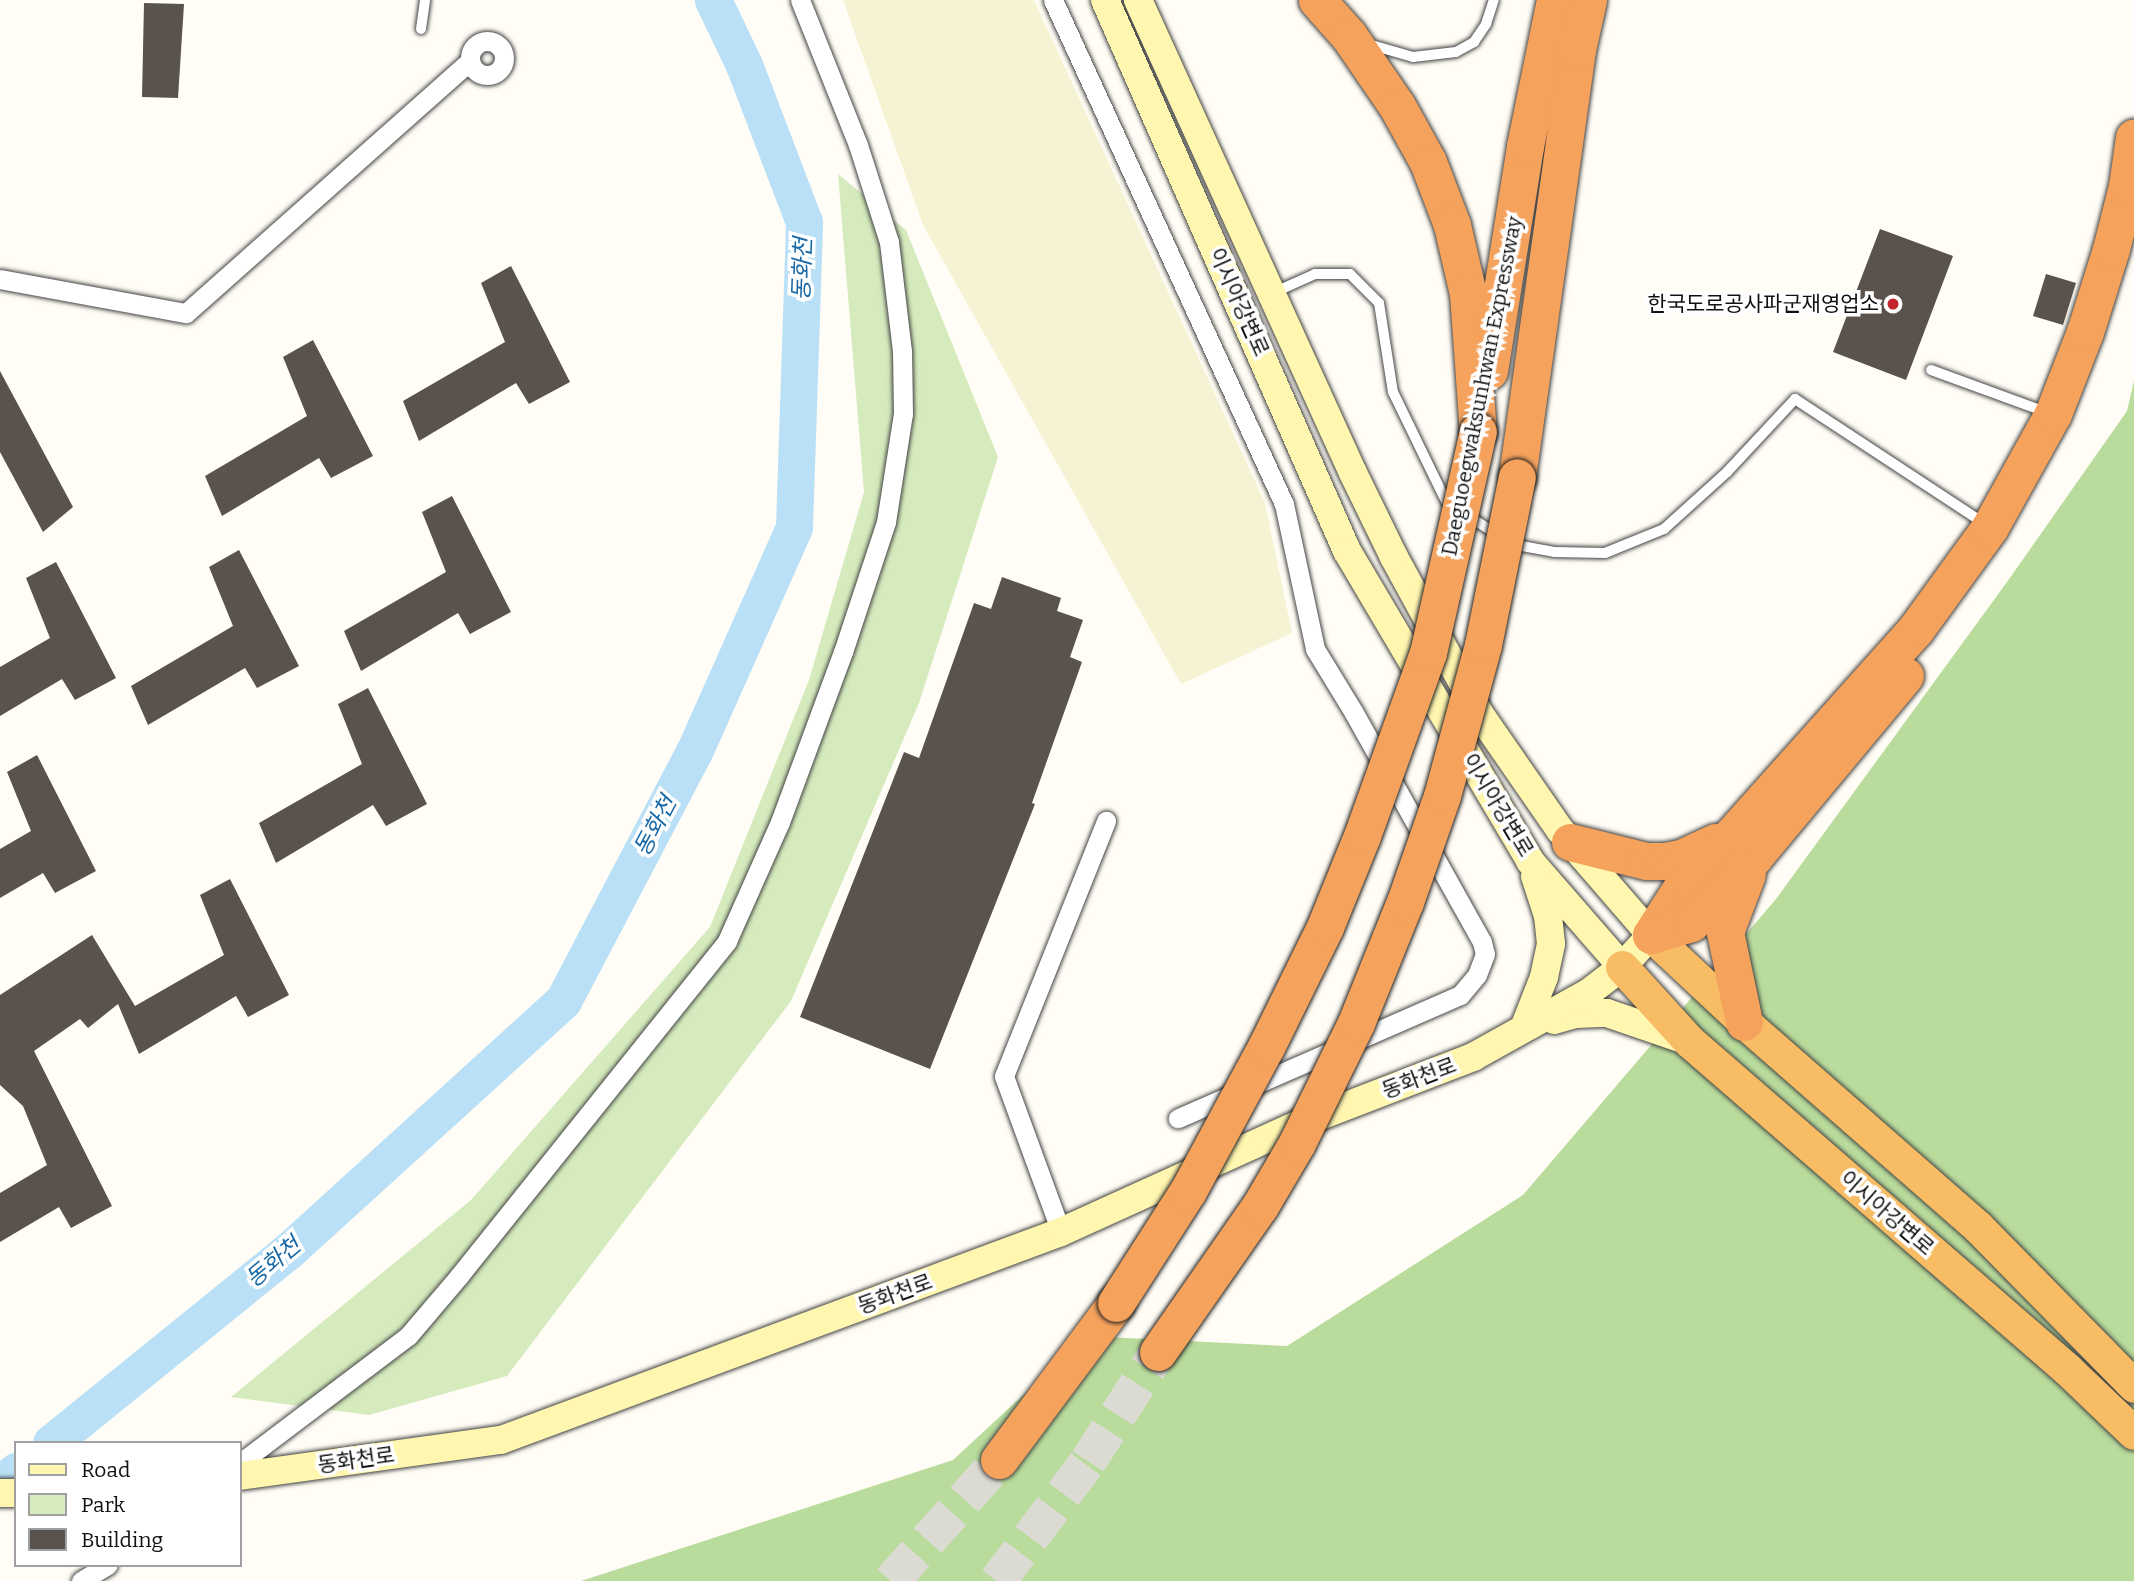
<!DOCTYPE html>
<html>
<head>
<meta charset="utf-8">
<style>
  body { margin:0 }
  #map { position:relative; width:2134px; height:1581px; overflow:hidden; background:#fffdf5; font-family:Bitter,"Noto Sans KR",serif }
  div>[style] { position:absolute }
  .farmland>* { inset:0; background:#f6f3d4 }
  .green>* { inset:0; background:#d5ebbd }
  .forest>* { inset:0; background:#b9dc9c }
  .river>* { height:37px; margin:-18.5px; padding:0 18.5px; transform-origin:18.5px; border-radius:18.5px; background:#b9e0f7 }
  .building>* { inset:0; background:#5a524d }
  .motorway-tunnel>* { height:37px; margin-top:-18.5px; transform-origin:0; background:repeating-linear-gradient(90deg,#dbdad3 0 37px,transparent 0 55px) }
  .roads { filter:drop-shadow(0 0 2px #444) drop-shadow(0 0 2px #444) }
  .service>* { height:10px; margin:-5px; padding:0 5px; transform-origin:5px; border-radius:5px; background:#fff }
  .minor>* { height:19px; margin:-9.5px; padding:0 9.5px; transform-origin:9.5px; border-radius:9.5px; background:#fff }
  .minor>.ring { margin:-9.5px; padding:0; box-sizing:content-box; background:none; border:19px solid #fff; border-radius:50% }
  .secondary>* { height:28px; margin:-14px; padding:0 14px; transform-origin:14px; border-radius:14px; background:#fff6b0 }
  .trunk>* { height:33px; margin:-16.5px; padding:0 16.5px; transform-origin:16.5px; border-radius:16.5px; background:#f7bc64 }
  .motorway>* { height:37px; margin:-18.5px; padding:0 18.5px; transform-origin:18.5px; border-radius:18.5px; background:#f5a25d }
  .bridges { filter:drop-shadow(0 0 2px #222) drop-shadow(0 0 2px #222) }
  .motorway-bridge>* { height:37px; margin:-18.5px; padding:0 18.5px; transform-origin:18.5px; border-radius:18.5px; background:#f5a25d }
  .dots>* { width:19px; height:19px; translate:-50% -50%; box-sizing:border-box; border:4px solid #fff; border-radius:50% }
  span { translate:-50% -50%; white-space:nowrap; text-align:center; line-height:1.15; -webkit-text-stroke:7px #fff; paint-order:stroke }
  .street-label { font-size:21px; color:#111 }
  .poi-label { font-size:21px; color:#111 }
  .right { translate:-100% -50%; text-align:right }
  .water-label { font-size:23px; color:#1768a6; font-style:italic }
  .legend { position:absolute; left:14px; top:1441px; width:228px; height:126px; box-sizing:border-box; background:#fff; border:2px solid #a0a0a0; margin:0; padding:9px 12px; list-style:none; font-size:21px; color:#111 }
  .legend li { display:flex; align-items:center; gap:14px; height:35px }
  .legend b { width:35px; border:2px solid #a0a0a0 }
</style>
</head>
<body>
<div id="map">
  <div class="farmland">
    <i style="clip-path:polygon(843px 0,1034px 0,1265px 503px,1292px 633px,1181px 684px,923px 225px)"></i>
  </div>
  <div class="green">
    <i style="clip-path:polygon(838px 174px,906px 230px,998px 457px,919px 703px,791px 1001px,507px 1376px,369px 1415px,231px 1397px,471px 1200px,710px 927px,809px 680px,864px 492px)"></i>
  </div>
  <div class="forest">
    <i style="clip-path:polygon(2134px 381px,2134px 1581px,581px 1581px,953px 1460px,1087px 1336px,1287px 1346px,1523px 1195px,1776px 899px,2007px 582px,2127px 411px)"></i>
  </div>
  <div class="river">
    <i style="left:51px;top:1443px;width:302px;rotate:-39deg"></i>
    <i style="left:286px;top:1253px;width:374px;rotate:-42.3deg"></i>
    <i style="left:563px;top:1001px;width:281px;rotate:-62.3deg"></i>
    <i style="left:694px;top:752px;width:246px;rotate:-66deg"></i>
    <i style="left:794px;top:527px;width:305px;rotate:-88.1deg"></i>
    <i style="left:804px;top:222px;width:168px;rotate:-110.9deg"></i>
    <i style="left:744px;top:65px;width:72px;rotate:-115.5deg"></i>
    <i style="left:0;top:1484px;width:21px;rotate:-39deg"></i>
  </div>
  <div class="building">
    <i style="clip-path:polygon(144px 3px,184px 4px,178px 98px,142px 97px)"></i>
    <i style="clip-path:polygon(1880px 229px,1953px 256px,1906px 380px,1833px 352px)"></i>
    <i style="clip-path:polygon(511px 266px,570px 382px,529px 404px,516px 383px,419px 441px,403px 401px,505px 342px,481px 283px)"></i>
    <i style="clip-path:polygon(2046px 274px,2076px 283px,2063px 325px,2033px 316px)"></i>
    <i style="clip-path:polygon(313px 340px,373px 456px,331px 478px,319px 458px,222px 516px,205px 476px,307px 416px,283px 357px)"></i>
    <i style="clip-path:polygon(0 371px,73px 507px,43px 532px,0 452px)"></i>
    <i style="clip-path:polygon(452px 496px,511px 612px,470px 634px,458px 613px,361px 671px,344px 631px,446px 572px,422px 512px)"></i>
    <i style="clip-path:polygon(239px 550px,299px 666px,257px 688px,245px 668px,148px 725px,131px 686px,233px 626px,209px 567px)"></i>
    <i style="clip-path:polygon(56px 562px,116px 678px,75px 700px,62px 679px,0 716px,0 667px,50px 638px,26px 578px)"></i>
    <i style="clip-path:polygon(1002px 577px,1061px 598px,1057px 611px,1083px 620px,1070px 657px,1082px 662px,1032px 803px,1035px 804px,930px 1069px,800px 1017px,904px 752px,919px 758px,974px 603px,991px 609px)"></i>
    <i style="clip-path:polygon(368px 688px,427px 804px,386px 826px,373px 805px,276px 863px,259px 823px,362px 764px,338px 704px)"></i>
    <i style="clip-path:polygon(37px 755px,96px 871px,55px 893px,43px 873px,0 898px,0 849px,31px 831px,7px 772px)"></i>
    <i style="clip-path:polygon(230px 879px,289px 995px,248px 1017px,236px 996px,139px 1054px,118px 1004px,88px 1028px,80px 1019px,34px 1051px,112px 1206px,71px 1228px,59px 1207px,0 1242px,0 1193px,47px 1165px,23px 1106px,0 1085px,0 995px,92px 935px,135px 1006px,224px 955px,200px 895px)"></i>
  </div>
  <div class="motorway-tunnel">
    <i style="left:891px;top:1581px;width:162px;rotate:-48.2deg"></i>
    <i style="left:997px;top:1581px;width:151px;rotate:-52.8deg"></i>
    <i style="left:1088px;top:1461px;width:130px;rotate:-57.3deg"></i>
  </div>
  <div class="roads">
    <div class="service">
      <i style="left:421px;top:29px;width:29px;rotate:-82deg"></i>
      <i style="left:1368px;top:44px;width:47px;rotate:16.1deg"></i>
      <i style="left:1413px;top:57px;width:43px;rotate:-6.6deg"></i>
      <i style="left:1456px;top:52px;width:21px;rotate:-29deg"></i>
      <i style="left:1474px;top:42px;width:22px;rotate:-56deg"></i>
      <i style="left:1486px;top:24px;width:25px;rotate:-72deg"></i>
      <i style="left:1275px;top:292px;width:44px;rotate:-24.2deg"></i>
      <i style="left:1315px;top:274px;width:35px"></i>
      <i style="left:1350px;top:274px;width:41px;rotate:45deg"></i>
      <i style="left:1379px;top:303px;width:90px;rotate:81.1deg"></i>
      <i style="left:1393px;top:392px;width:121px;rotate:64.1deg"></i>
      <i style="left:1446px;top:501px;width:7px;rotate:34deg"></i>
      <i style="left:1931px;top:370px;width:122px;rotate:20.1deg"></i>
      <i style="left:1467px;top:515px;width:38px;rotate:33deg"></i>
      <i style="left:1511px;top:544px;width:45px;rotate:10.3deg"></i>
      <i style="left:1555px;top:552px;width:50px;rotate:1.1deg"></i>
      <i style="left:1605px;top:553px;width:64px;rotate:-22.1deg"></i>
      <i style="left:1664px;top:529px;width:85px;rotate:-42.1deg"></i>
      <i style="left:1727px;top:472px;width:100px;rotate:-47deg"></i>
      <i style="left:1795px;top:399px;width:226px;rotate:33.3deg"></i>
    </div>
    <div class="minor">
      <i style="left:1053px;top:0;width:554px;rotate:65.38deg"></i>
      <i style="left:1284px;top:504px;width:148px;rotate:77.9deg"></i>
      <i style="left:1315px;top:649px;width:75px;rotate:58.6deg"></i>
      <i style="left:1354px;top:713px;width:262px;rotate:60.8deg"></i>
      <i style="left:1482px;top:942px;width:12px;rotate:76deg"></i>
      <i style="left:1485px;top:954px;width:22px;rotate:111deg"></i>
      <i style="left:1477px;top:975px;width:26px;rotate:130deg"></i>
      <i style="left:1460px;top:995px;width:308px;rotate:156.4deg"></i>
      <i class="ring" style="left:470px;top:41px;width:15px;height:15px"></i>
      <i style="left:0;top:279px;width:189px;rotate:10.4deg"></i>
      <i style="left:186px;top:313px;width:380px;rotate:-41.6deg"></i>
      <i style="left:1061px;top:1232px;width:166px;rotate:-110.1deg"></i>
      <i style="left:1004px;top:1076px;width:275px;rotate:-68.2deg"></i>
      <i style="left:240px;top:1463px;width:211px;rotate:-37.1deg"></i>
      <i style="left:408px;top:1336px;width:79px;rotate:-49.6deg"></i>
      <i style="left:459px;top:1276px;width:429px;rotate:-51.3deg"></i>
      <i style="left:727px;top:941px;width:130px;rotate:-66deg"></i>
      <i style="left:780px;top:822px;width:181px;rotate:-69.7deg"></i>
      <i style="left:843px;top:652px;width:137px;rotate:-71.7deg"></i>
      <i style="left:886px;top:522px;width:109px;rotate:-81.1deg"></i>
      <i style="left:903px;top:414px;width:63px;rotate:-90.9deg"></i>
      <i style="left:902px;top:351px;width:110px;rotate:-96.8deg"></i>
      <i style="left:889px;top:242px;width:102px;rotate:-107.7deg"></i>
      <i style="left:858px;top:145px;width:156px;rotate:-111.8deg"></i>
      <i style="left:81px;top:1581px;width:31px;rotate:-31deg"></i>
    </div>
    <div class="secondary">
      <i style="left:1105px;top:0;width:602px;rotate:66.29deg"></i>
      <i style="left:1347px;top:551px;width:360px;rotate:59.4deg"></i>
      <i style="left:1530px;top:861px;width:140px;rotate:49deg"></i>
      <i style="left:1554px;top:1020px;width:22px;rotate:-16deg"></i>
      <i style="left:1575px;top:1014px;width:32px;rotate:-2deg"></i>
      <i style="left:1607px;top:1013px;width:87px;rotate:18.9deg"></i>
      <i style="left:1524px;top:1028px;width:55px;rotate:-68.6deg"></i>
      <i style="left:1544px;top:977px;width:34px;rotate:-78deg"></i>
      <i style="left:1551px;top:944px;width:28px;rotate:-96deg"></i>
      <i style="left:1548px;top:916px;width:42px;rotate:-108deg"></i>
      <i style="left:240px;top:1476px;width:263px;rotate:-7.9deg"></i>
      <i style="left:501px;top:1440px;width:597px;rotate:-20.38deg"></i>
      <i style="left:1061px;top:1232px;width:259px;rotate:-24.4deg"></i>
      <i style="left:1297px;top:1125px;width:189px;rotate:-21.1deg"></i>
      <i style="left:1473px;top:1057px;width:132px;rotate:-29.1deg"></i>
      <i style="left:1588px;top:993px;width:43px;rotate:-37.4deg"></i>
      <i style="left:1622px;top:967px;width:43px;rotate:-47.8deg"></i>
      <i style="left:1651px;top:935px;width:139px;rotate:-130.9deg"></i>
      <i style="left:1560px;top:830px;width:142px;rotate:-124.7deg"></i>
      <i style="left:1479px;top:713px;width:178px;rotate:-118.6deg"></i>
      <i style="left:1394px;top:557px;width:93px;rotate:-116deg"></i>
      <i style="left:1353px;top:473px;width:520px;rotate:-114.44deg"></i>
      <i style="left:0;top:1493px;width:16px"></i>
    </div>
    <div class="trunk">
      <i style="left:1651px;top:935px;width:127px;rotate:43.1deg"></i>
      <i style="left:1744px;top:1022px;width:310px;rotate:41.2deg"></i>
      <i style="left:1977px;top:1226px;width:224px;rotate:45.5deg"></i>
      <i style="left:1622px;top:967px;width:100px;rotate:47.8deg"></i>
      <i style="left:1689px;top:1041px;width:502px;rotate:40.96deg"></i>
      <i style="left:2068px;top:1370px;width:91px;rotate:43.7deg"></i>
    </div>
    <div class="motorway">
      <i style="left:1317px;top:0;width:48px;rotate:48.4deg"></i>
      <i style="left:1349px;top:36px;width:85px;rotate:55.6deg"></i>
      <i style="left:1397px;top:106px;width:64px;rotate:61deg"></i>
      <i style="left:1428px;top:162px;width:67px;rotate:69.1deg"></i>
      <i style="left:1452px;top:225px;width:71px;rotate:76.9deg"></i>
      <i style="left:1468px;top:294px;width:138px;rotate:85.9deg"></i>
      <i style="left:1489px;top:371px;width:228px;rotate:-80.9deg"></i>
      <i style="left:1525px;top:146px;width:149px;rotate:-78.4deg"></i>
      <i style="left:1517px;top:477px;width:431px;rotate:-82deg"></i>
      <i style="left:1577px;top:50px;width:51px;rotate:-77.6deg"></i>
      <i style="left:1570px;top:842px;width:78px;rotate:14deg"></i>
      <i style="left:1646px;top:861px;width:19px"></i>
      <i style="left:1665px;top:861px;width:16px;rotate:-11deg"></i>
      <i style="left:1681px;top:858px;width:38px;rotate:-25deg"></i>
      <i style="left:1651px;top:935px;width:63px;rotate:-57.3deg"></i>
      <i style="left:1685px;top:882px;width:64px;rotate:-45deg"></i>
      <i style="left:1730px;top:837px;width:279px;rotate:-48.2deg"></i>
      <i style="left:1916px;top:629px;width:126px;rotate:-54deg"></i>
      <i style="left:1990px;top:527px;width:129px;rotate:-60.9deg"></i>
      <i style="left:2053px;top:414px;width:88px;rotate:-68.7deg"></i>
      <i style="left:2085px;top:332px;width:87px;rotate:-72.6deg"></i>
      <i style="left:2111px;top:249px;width:65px;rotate:-75.7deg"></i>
      <i style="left:2127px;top:186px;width:49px;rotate:-81.9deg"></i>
      <i style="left:1651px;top:935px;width:42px;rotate:-16.7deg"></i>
      <i style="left:1691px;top:923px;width:91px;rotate:-46.3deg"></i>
      <i style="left:1754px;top:857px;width:236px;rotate:-50.2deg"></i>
      <i style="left:1744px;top:1022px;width:92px;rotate:-101.9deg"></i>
      <i style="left:1725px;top:932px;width:62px;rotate:-69.2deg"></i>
      <i style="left:999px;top:1460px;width:196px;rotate:-53.3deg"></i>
    </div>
  </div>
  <div class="bridges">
    <div class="motorway-bridge">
      <i style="left:1116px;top:1303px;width:133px;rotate:-57.3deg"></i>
      <i style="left:1188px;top:1191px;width:164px;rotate:-61.6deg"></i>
      <i style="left:1266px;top:1047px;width:134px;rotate:-63.8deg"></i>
      <i style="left:1325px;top:927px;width:98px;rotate:-67.9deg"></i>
      <i style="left:1362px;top:836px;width:195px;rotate:-70.2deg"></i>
      <i style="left:1428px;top:653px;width:227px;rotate:-77.3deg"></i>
      <i style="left:1158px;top:1352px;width:178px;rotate:-55.1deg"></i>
      <i style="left:1260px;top:1206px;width:73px;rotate:-59.6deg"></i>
      <i style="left:1297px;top:1143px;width:134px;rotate:-63.8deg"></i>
      <i style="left:1356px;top:1023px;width:131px;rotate:-68deg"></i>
      <i style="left:1405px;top:902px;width:112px;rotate:-70.8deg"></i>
      <i style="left:1442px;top:796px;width:156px;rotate:-74.8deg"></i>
      <i style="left:1483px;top:645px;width:171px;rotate:-78.6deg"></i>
    </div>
  </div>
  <div class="dots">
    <i style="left:1893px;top:304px;background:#c4262e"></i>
  </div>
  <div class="street-label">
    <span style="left:1239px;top:302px;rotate:66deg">이시아강변로</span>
    <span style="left:1482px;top:386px;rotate:-79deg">Daeguoegwaksunhwan Expressway</span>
    <span style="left:1498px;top:805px;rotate:59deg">이시아강변로</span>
    <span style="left:1419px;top:1078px;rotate:-21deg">동화천로</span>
    <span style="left:1887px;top:1213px;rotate:41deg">이시아강변로</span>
    <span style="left:895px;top:1294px;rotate:-20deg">동화천로</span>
    <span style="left:356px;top:1460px;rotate:-8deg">동화천로</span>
  </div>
  <div class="poi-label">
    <span class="right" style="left:1879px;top:304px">한국도로공사파군재영업소</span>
  </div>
  <div class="water-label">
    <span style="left:802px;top:269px;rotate:-88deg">동화천</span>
    <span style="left:655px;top:826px;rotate:-62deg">동화천</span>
    <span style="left:273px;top:1262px;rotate:-40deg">동화천</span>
  </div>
  <ul class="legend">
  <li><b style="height:9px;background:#fff6b0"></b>Road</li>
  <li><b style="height:19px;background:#d5ebbd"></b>Park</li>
  <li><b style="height:19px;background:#5a524d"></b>Building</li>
  </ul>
</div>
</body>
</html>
